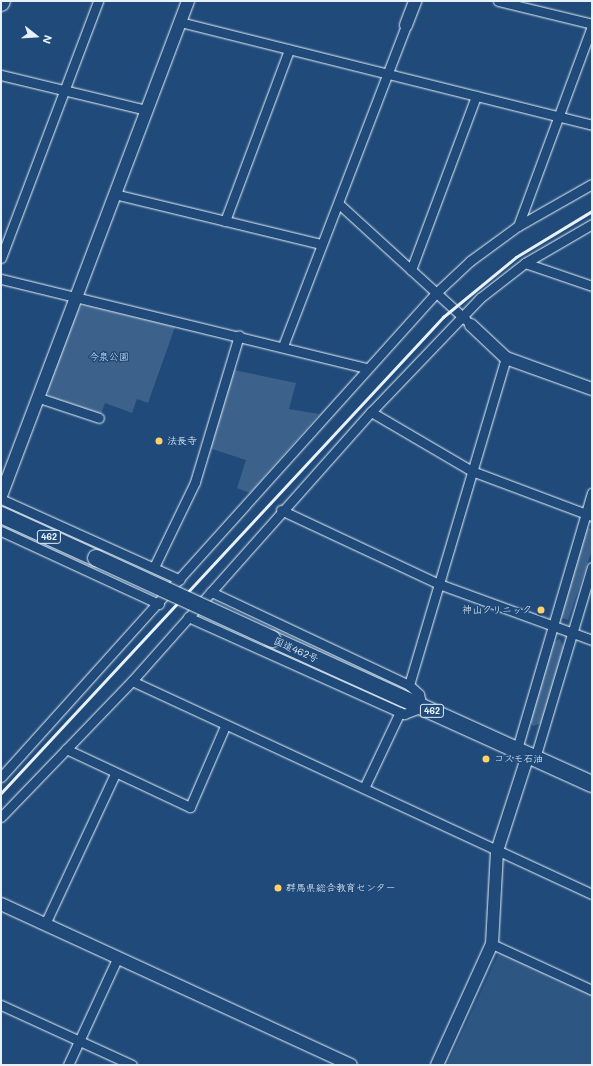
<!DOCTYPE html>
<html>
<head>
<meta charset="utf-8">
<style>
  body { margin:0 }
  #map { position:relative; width:593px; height:1066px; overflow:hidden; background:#1f4a7a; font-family:Mali,"Klee One",sans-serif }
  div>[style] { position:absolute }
  .built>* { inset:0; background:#2e5683 }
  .green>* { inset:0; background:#3c628c }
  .roads { filter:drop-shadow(0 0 1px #e8f1f8) drop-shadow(0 0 1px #e8f1f8) }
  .street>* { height:9px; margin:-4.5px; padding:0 4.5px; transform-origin:4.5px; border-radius:4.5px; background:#1f4a7a }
  .secondary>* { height:12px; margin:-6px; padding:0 6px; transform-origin:6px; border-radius:6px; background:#1f4a7a }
  .highway>* { height:16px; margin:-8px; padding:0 8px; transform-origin:8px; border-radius:8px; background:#1f4a7a }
  .rail>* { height:3px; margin:-1.5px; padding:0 1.5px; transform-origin:1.5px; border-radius:1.5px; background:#e8f1f8 }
  .bridges { filter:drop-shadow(0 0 1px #e8f1f8) drop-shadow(0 0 1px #e8f1f8) }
  .highway-bridge>* { height:16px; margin:-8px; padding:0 8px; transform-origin:8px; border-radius:8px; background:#1f4a7a }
  .dots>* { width:11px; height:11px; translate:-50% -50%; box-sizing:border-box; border:2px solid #1f4a7a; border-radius:50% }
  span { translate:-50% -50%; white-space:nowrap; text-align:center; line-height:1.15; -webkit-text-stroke:3px #1f4a7a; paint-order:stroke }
  .shield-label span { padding:1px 3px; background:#1f4a7a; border:1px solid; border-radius:3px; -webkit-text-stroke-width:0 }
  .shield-label { font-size:9px; color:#e8f1f8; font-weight:700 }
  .park-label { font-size:10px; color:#d7e3ed }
  .poi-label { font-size:10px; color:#e8f1f8 }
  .left { translate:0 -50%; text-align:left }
  .right { translate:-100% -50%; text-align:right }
  .street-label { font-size:10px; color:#e8f1f8 }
  .frame { position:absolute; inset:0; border:2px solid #e8f1f8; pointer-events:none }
  .north { position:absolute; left:16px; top:16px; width:40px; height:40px; -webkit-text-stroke:3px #1f4a7a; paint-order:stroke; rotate:107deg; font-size:11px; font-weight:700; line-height:16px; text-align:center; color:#e8f1f8 }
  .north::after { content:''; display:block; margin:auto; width:14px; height:18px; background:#e8f1f8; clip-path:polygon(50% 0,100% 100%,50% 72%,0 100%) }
</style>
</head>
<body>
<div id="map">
  <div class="built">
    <i style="clip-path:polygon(503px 952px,592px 994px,592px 1065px,447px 1065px,498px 955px)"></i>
  </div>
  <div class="green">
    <i style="clip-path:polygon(84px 305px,175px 327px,148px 403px,137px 399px,132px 413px,105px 403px,101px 414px,49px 396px,47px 391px,77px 309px)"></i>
    <i style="clip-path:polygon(234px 370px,296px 383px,289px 409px,319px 414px,250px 493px,237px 488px,246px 460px,209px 448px)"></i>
    <i style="clip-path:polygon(592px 528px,592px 550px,568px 620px,562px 618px,561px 612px,585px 529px)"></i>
    <i style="clip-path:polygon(560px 639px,564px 648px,542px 723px,533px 726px,529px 720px,551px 643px)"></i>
  </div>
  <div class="roads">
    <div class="street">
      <i style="left:498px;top:1px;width:97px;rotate:13.7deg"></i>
      <i style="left:180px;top:22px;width:425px;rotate:14deg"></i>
      <i style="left:1px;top:75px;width:150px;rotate:13.5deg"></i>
      <i style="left:114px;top:194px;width:212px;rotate:13.6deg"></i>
      <i style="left:339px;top:204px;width:172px;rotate:42.4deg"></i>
      <i style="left:225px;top:221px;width:183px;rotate:-69.5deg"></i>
      <i style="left:518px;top:226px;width:213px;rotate:-69.7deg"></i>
      <i style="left:1px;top:258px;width:275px;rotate:-69.3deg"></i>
      <i style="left:525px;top:263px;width:71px;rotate:18.9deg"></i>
      <i style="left:411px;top:270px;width:186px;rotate:-69.5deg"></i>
      <i style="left:1px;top:279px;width:376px;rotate:13.7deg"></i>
      <i style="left:283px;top:346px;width:344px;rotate:-69deg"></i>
      <i style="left:39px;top:398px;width:63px;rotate:18.4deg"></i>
      <i style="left:371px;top:412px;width:117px;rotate:30.3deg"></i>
      <i style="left:472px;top:471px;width:128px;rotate:20.6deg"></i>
      <i style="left:1px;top:499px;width:196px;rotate:24.3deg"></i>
      <i style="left:281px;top:510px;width:174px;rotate:25.1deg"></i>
      <i style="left:439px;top:584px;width:163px;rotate:20.1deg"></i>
      <i style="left:1px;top:531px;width:174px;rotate:24.8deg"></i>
      <i style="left:154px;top:567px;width:94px;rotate:-64.2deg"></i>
      <i style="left:195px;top:482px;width:153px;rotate:-73.3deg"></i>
      <i style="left:188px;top:617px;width:237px;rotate:24.2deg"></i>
      <i style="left:404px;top:714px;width:19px;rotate:-21deg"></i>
      <i style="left:422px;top:707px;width:13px;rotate:-103deg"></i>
      <i style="left:419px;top:694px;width:13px;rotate:-138deg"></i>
      <i style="left:409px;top:685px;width:219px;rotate:-154.8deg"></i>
      <i style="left:132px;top:681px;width:507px;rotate:24.85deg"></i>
      <i style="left:409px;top:685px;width:341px;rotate:-73.5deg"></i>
      <i style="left:66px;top:749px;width:137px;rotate:25.1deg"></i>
      <i style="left:190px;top:807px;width:88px;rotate:-66.6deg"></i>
      <i style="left:517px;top:749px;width:267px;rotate:-73.7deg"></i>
      <i style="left:535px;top:758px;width:199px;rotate:-73.4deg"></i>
      <i style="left:1px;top:777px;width:652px;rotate:-48.05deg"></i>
      <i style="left:437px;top:292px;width:45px;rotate:-43.2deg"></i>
      <i style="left:470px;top:261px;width:59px;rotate:-36.1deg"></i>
      <i style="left:518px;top:226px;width:85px;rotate:-29.6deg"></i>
      <i style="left:364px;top:788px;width:84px;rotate:-64.7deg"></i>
      <i style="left:1px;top:817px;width:189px;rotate:-46.1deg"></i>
      <i style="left:132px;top:681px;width:360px;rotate:-48.4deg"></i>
      <i style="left:371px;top:412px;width:158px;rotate:-46.3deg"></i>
      <i style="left:480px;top:298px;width:57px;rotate:-37.9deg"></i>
      <i style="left:525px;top:263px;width:78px;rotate:-30.2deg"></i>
      <i style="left:45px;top:924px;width:166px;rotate:-65deg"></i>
      <i style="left:492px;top:944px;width:110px;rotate:24.7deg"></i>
      <i style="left:1px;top:1005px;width:144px;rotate:24.6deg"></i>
      <i style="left:68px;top:1065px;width:119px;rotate:-65.2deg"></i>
    </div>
    <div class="secondary">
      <i style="left:406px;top:25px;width:26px;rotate:-69deg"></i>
      <i style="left:471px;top:325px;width:48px;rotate:43.3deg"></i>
      <i style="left:506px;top:358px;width:91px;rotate:19.8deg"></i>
      <i style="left:1px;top:496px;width:529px;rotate:-69.3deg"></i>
      <i style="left:1px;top:904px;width:385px;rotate:24.7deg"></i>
      <i style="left:437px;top:1065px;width:133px;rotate:-65.6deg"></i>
      <i style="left:492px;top:944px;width:93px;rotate:-86.9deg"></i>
      <i style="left:497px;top:851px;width:101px;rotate:-72.1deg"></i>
    </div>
    <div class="highway">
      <i style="left:1px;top:3px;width:2px;rotate:-63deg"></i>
      <i style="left:1px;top:515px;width:104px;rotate:24.4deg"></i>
      <i style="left:272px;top:639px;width:351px;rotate:24.4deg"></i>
    </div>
  </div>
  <div class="rail">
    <i style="left:1px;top:793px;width:650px;rotate:-47.12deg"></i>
    <i style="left:443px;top:317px;width:94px;rotate:-39.4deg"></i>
    <i style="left:516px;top:257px;width:89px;rotate:-31.2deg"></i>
  </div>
  <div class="bridges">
    <div class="highway-bridge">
      <i style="left:96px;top:558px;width:194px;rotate:24.7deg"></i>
    </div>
  </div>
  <div class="dots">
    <i style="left:159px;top:441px;background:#ffd166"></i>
    <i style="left:541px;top:610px;background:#ffd166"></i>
    <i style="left:486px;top:759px;background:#ffd166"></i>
    <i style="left:278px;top:888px;background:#ffd166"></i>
  </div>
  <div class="shield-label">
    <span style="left:49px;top:537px">462</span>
    <span style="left:432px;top:711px">462</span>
  </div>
  <div class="park-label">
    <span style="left:109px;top:357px">今泉公園</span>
  </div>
  <div class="poi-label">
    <span class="left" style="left:167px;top:441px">法長寺</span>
    <span class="right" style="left:532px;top:610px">神山クリニック</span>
    <span class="left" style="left:494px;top:759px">コスモ石油</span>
    <span class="left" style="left:286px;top:888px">群馬県総合教育センター</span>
  </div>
  <div class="street-label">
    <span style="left:296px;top:650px;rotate:24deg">国道462号</span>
  </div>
  <div class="frame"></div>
  <div class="north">N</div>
</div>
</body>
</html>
